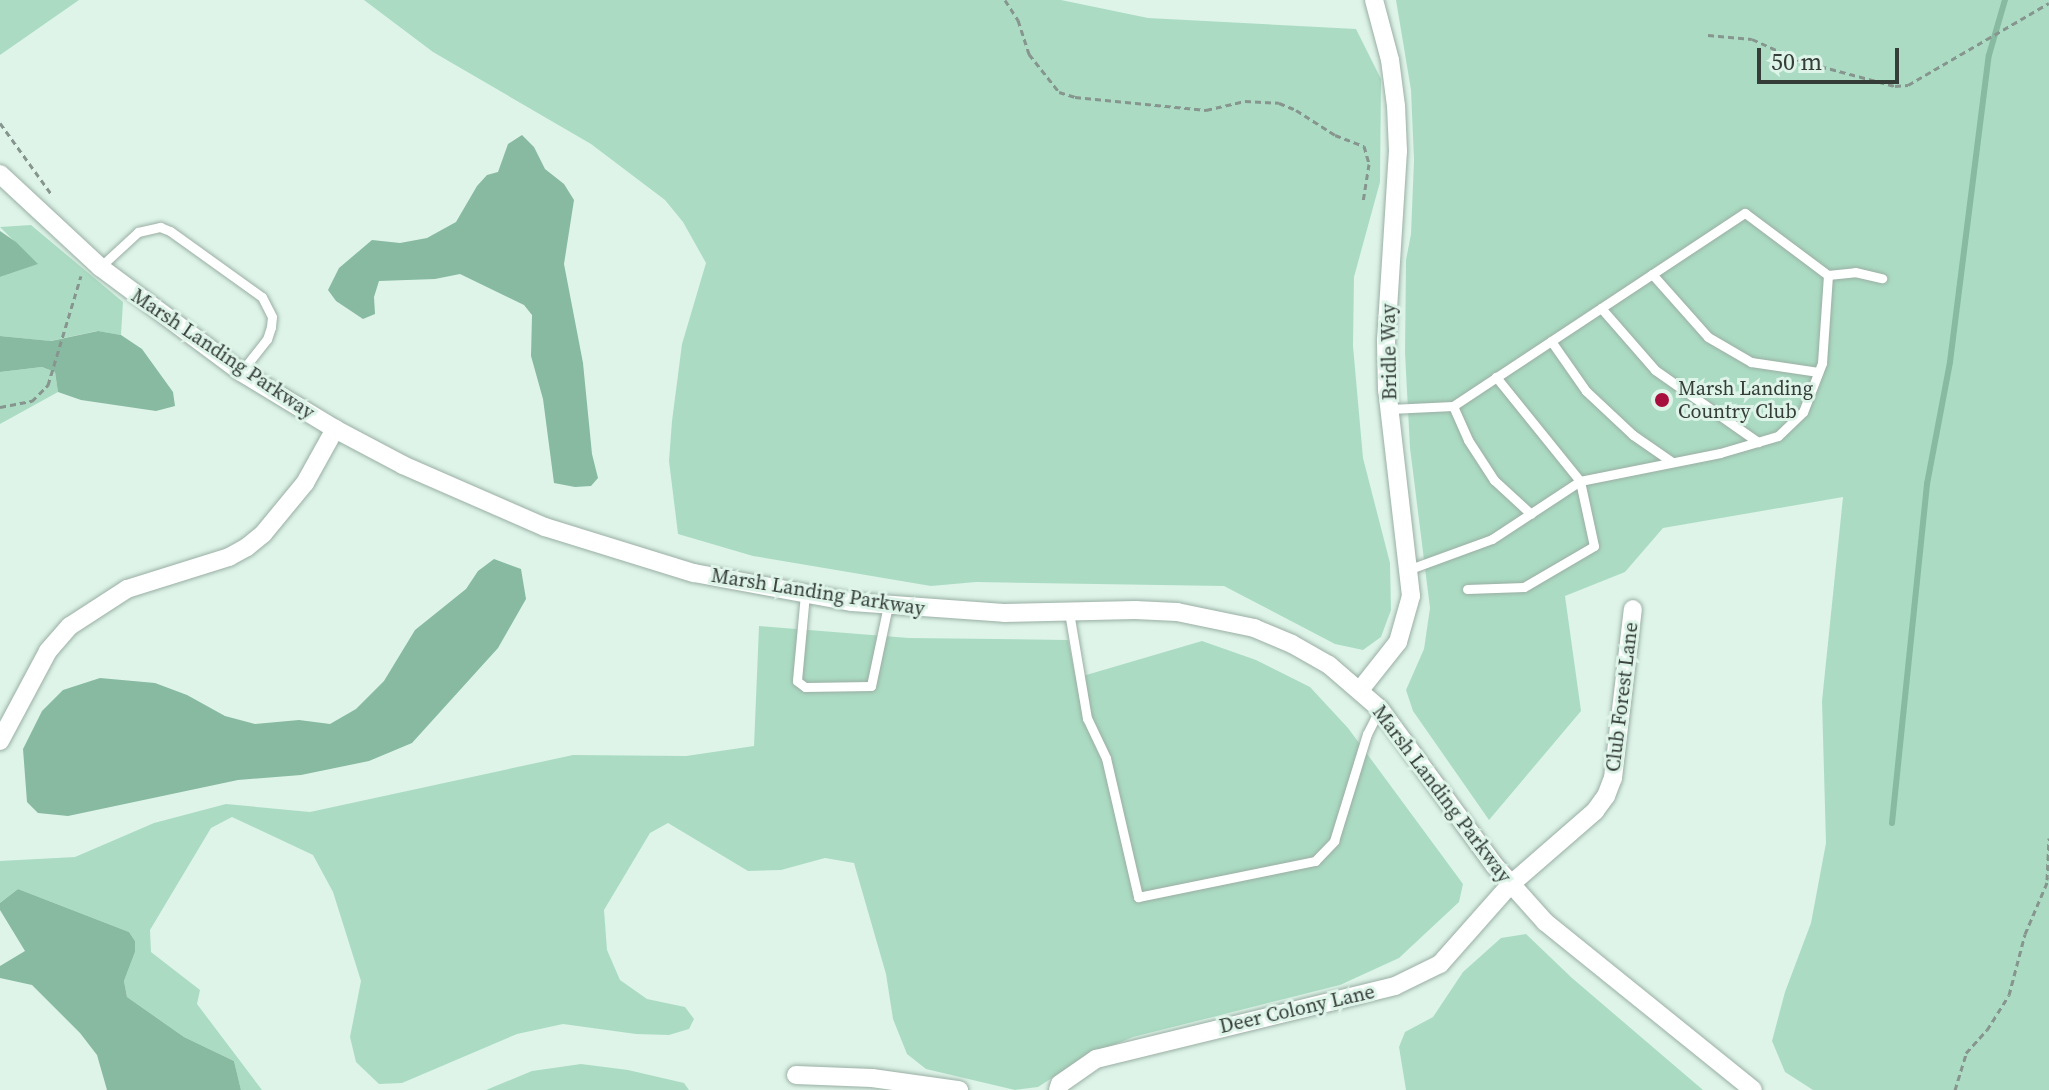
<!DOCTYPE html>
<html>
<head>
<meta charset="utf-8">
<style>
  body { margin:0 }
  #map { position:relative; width:2049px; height:1090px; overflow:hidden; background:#def4e9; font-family:"Source Serif 4",serif }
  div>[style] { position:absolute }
  .green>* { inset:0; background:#abdcc3 }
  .water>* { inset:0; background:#87baa0 }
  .stream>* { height:6px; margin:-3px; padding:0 3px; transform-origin:3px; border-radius:3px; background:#87baa0 }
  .path>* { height:3px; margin-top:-1.5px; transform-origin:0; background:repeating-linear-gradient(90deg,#86958e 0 6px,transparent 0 10px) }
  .roads { filter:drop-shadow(0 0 2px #9aafa4) drop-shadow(0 0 2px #9aafa4) }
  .lane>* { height:9px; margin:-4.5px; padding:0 4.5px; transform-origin:4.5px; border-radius:4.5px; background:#fff }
  .street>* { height:18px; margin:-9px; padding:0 9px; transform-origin:9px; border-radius:9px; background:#fff }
  .dots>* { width:22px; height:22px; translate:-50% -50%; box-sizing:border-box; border:4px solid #def4e9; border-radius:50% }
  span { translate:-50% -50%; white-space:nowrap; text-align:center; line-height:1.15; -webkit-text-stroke:6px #def4e9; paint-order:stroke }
  .street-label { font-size:20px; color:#343d38 }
  .poi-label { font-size:20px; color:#343d38 }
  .left { translate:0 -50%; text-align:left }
  .scale { position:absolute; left:1757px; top:48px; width:142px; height:36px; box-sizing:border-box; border:4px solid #343d38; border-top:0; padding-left:10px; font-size:24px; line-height:28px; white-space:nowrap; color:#343d38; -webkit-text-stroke:6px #def4e9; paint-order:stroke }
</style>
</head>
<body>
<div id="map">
  <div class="green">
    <i style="clip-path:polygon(0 0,79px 0,0 55px)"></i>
    <i style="clip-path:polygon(364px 0,1061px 0,1148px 18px,1356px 29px,1381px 79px,1380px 182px,1354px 277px,1353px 346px,1363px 458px,1390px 563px,1391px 610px,1381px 637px,1363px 650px,1335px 644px,1224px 586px,976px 582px,931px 586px,753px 556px,678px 534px,669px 461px,672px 421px,682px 344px,706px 263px,683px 222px,665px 200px,591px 144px,433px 52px)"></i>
    <i style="clip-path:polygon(1396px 0,2049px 0,2049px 1090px,1813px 1090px,1785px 1072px,1772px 1041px,1785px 992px,1811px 923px,1826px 843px,1822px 701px,1843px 497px,1663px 528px,1625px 572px,1565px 596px,1581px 711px,1489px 820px,1413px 711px,1406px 690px,1424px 649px,1430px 608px,1410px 448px,1405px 353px,1406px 260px,1411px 234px,1414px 160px,1411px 90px)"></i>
    <i style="clip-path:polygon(31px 225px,123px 302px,121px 335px,97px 331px,50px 341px,0 336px,0 277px,37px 264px,0 227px)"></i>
    <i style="clip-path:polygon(42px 367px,55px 372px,58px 392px,0 424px,0 372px)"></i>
    <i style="clip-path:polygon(759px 626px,909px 638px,1068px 640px,1076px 678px,1202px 641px,1256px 660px,1310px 687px,1348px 728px,1463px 884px,1459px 902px,1399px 958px,1340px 985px,1133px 1037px,1086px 1056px,1038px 1087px,1015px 1090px,926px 1069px,907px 1054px,893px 1019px,886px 974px,854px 863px,825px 858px,781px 870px,748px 871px,668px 823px,650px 833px,604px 910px,607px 950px,620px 980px,647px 999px,685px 1007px,694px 1019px,689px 1029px,669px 1035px,636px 1034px,563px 1024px,517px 1034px,402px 1083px,379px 1084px,356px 1062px,350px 1037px,361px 981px,333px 892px,313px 855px,232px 817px,211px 828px,150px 930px,151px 952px,200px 990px,197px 1004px,262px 1090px,241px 1090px,234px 1061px,184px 1037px,127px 997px,124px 981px,135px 952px,135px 941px,129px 932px,18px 889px,0 903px,0 861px,75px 857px,154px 823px,226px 804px,310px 812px,573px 755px,686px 756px,754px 746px)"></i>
    <i style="clip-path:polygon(1526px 934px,1572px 978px,1703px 1090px,1406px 1090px,1399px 1047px,1405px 1032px,1433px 1017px,1463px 972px,1501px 938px)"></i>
    <i style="clip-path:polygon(581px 1064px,628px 1070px,684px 1083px,689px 1090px,486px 1090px,532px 1071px)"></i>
  </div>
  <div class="water">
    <i style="clip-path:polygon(522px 135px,534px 147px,545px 169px,564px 184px,574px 200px,564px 264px,583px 363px,592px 454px,598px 478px,591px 486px,575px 487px,554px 483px,543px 399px,531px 356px,532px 315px,524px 305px,460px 274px,435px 279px,379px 281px,374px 297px,375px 314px,363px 319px,336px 301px,328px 290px,339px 268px,372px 240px,400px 243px,427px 238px,456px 222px,477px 186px,487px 175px,498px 172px,508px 144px)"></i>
    <i style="clip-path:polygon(0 231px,16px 242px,38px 264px,0 277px)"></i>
    <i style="clip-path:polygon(98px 331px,121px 335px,142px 349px,173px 392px,175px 406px,156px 411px,81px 400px,58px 392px,55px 372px,42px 367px,0 372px,0 336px,51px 341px)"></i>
    <i style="clip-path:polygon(494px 559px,521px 569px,526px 599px,498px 648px,412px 743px,369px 761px,301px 775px,238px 780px,68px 816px,38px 813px,27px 802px,23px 749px,42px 711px,63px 690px,100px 678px,155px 683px,187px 695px,225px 716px,255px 724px,299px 720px,330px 724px,356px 709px,384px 681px,415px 630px,466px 589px,478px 571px)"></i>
    <i style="clip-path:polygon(18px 889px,129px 932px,135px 941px,135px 952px,124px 981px,127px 997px,184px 1037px,234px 1061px,241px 1090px,107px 1090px,97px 1055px,80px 1033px,32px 985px,0 978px,0 966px,25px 951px,0 910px,0 903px)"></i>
  </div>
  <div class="stream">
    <i style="left:1892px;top:823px;width:341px;rotate:-84.1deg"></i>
    <i style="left:1927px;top:484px;width:124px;rotate:-79.3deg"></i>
    <i style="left:1950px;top:362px;width:309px;rotate:-82.8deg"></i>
    <i style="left:1989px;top:55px;width:57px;rotate:-73.8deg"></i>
  </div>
  <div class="path">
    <i style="left:1005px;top:0;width:24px;rotate:57deg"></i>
    <i style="left:1018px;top:20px;width:36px;rotate:72deg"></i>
    <i style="left:1029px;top:54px;width:48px;rotate:51.7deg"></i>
    <i style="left:1059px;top:92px;width:17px;rotate:17deg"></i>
    <i style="left:1075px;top:97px;width:132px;rotate:5.7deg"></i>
    <i style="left:1206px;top:110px;width:40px;rotate:-13deg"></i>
    <i style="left:1245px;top:101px;width:34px;rotate:3deg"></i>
    <i style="left:1279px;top:103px;width:18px;rotate:22deg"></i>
    <i style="left:1296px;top:110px;width:46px;rotate:32.7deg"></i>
    <i style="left:1335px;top:135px;width:31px;rotate:21deg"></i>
    <i style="left:1364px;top:146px;width:19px;rotate:74deg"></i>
    <i style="left:1369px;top:164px;width:38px;rotate:99deg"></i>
    <i style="left:1708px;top:35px;width:44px;rotate:5.2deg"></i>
    <i style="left:1752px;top:39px;width:54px;rotate:24.2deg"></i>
    <i style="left:1801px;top:61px;width:97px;rotate:14.9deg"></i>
    <i style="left:1895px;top:86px;width:13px;rotate:-4deg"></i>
    <i style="left:1908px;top:85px;width:163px;rotate:-30.2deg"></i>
    <i style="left:0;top:123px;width:89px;rotate:54.2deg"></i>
    <i style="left:0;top:407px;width:33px;rotate:-11deg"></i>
    <i style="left:32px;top:401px;width:23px;rotate:-45deg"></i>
    <i style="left:48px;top:385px;width:114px;rotate:-73.2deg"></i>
    <i style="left:2047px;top:880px;width:42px;rotate:-87.3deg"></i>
    <i style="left:1955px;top:1090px;width:39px;rotate:-73deg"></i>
    <i style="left:1966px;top:1053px;width:31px;rotate:-48deg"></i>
    <i style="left:1987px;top:1030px;width:41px;rotate:-57.8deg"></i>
    <i style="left:2009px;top:995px;width:63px;rotate:-75.3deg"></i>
    <i style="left:2025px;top:934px;width:61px;rotate:-66.8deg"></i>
  </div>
  <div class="roads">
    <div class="lane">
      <i style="left:100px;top:267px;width:52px;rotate:-42.6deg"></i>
      <i style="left:138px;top:232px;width:23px;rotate:-13deg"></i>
      <i style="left:160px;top:227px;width:11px;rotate:22deg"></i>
      <i style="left:170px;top:231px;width:113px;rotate:35.7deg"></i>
      <i style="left:262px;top:297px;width:22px;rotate:63deg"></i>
      <i style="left:272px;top:317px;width:10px;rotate:96deg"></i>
      <i style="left:271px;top:327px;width:13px;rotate:108deg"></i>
      <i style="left:267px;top:339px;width:42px;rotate:128.2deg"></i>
      <i style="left:1652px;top:274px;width:84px;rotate:48.4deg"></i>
      <i style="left:1708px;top:337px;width:50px;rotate:30.2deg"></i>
      <i style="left:1751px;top:362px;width:68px;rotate:8.5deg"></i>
      <i style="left:1601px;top:308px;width:82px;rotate:48.9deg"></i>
      <i style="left:1655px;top:370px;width:126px;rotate:35deg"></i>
      <i style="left:1551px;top:341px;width:61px;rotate:55deg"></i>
      <i style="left:1586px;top:391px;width:64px;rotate:43.1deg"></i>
      <i style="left:1633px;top:435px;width:47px;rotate:34.7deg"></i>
      <i style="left:1453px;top:406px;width:37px;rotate:66deg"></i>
      <i style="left:1468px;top:440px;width:48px;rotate:57deg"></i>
      <i style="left:1494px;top:480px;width:50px;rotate:42.6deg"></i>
      <i style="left:1390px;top:409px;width:63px;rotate:-2.7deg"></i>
      <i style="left:1453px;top:406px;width:350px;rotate:-33.5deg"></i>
      <i style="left:1745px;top:213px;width:104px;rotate:36.8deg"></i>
      <i style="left:1828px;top:275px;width:27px;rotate:-6deg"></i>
      <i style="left:1855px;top:272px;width:28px;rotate:13deg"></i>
      <i style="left:1410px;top:569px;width:87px;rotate:-20.1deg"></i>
      <i style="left:1492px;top:539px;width:105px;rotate:-33.4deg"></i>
      <i style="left:1580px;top:481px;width:143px;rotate:-11.3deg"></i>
      <i style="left:1720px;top:453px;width:60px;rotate:-16.3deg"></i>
      <i style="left:1778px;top:436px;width:35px;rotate:-44deg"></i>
      <i style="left:1803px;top:412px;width:53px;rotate:-68.8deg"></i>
      <i style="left:1822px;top:363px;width:88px;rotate:-86.1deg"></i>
      <i style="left:1467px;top:589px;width:57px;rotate:-2deg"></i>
      <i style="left:1524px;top:587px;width:81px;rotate:-30.4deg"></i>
      <i style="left:1594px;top:546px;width:66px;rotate:-102.2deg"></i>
      <i style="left:1580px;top:481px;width:134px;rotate:-128.9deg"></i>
      <i style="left:805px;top:594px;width:87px;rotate:95.3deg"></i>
      <i style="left:797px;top:681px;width:10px;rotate:37deg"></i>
      <i style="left:805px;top:687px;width:66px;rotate:-0.9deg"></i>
      <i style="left:871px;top:686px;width:83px;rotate:-78.1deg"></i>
      <i style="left:1069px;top:612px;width:108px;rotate:80.4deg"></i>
      <i style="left:1087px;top:718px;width:44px;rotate:64.6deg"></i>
      <i style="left:1106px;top:758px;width:143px;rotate:77deg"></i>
      <i style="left:1138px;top:897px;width:181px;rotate:-11.5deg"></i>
      <i style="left:1315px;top:861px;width:28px;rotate:-46deg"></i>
      <i style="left:1334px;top:841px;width:112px;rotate:-72.9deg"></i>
      <i style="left:1367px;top:734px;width:28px;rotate:-63deg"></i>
    </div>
    <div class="street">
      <i style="left:0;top:174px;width:137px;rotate:42.9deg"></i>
      <i style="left:100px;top:267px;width:176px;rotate:36.7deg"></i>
      <i style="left:241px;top:372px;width:110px;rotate:31.2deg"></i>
      <i style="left:335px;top:429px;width:77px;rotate:27.9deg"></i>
      <i style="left:403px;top:465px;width:155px;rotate:23.6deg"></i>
      <i style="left:545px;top:527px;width:156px;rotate:17.2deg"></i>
      <i style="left:694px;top:573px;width:161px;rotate:10.4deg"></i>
      <i style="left:852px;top:602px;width:152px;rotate:4.1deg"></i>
      <i style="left:1004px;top:613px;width:131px;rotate:-1.3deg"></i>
      <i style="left:1135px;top:610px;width:42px;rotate:2.7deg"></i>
      <i style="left:1177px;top:612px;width:79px;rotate:11.7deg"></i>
      <i style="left:1254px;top:628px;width:41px;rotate:22.8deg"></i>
      <i style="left:1292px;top:644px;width:43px;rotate:29.6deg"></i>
      <i style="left:1329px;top:665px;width:67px;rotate:40.8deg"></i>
      <i style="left:1380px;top:709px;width:195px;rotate:53.8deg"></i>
      <i style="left:1495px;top:866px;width:75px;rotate:48.2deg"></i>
      <i style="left:1545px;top:922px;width:267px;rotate:38.9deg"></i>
      <i style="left:1360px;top:690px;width:61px;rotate:-51.6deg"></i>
      <i style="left:1398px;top:642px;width:48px;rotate:-74.2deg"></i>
      <i style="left:1411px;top:596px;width:207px;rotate:-96.6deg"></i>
      <i style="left:1387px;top:390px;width:49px;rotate:-91.2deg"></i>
      <i style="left:1386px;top:341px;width:190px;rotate:-86.4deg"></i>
      <i style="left:1398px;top:151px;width:45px;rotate:-92.5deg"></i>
      <i style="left:1396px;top:106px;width:46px;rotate:-97.4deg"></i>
      <i style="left:1390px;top:60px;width:62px;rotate:-104.9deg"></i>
      <i style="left:0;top:741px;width:102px;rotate:-61.9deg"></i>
      <i style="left:48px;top:651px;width:33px;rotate:-49deg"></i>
      <i style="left:70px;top:626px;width:68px;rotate:-33deg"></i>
      <i style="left:127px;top:589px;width:107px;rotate:-17.4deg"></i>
      <i style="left:229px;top:557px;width:21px;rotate:-29deg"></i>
      <i style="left:247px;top:547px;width:21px;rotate:-39deg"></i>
      <i style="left:263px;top:534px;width:66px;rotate:-50.5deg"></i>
      <i style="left:305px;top:483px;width:62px;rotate:-60.9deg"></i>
      <i style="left:796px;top:1075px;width:76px;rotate:2.3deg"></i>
      <i style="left:872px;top:1078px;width:88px;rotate:7.9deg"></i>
      <i style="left:1058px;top:1090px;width:6px;rotate:-72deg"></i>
      <i style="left:1060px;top:1084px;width:44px;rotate:-34.8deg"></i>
      <i style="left:1096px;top:1059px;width:308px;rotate:-13.7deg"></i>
      <i style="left:1395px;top:986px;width:50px;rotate:-26.1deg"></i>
      <i style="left:1440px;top:964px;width:106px;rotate:-48.5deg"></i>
      <i style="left:1510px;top:885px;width:113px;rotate:-41deg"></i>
      <i style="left:1595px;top:811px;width:19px;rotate:-54deg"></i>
      <i style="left:1606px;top:796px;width:19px;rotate:-69deg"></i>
      <i style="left:1613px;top:778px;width:170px;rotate:-83.3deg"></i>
    </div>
  </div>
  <div class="dots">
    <i style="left:1662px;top:400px;background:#a70f3e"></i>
  </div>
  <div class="street-label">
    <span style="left:1389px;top:352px;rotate:-91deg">Bridle Way</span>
    <span style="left:223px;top:354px;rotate:34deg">Marsh Landing Parkway</span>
    <span style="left:818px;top:592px;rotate:9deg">Marsh Landing Parkway</span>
    <span style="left:1622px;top:697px;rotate:-83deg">Club Forest Lane</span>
    <span style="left:1442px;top:794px;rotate:53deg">Marsh Landing Parkway</span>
    <span style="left:1297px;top:1009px;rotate:-13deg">Deer Colony Lane</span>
  </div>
  <div class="poi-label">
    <span class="left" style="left:1678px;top:400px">Marsh Landing<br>Country Club</span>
  </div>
  <div class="scale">50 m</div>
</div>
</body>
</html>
